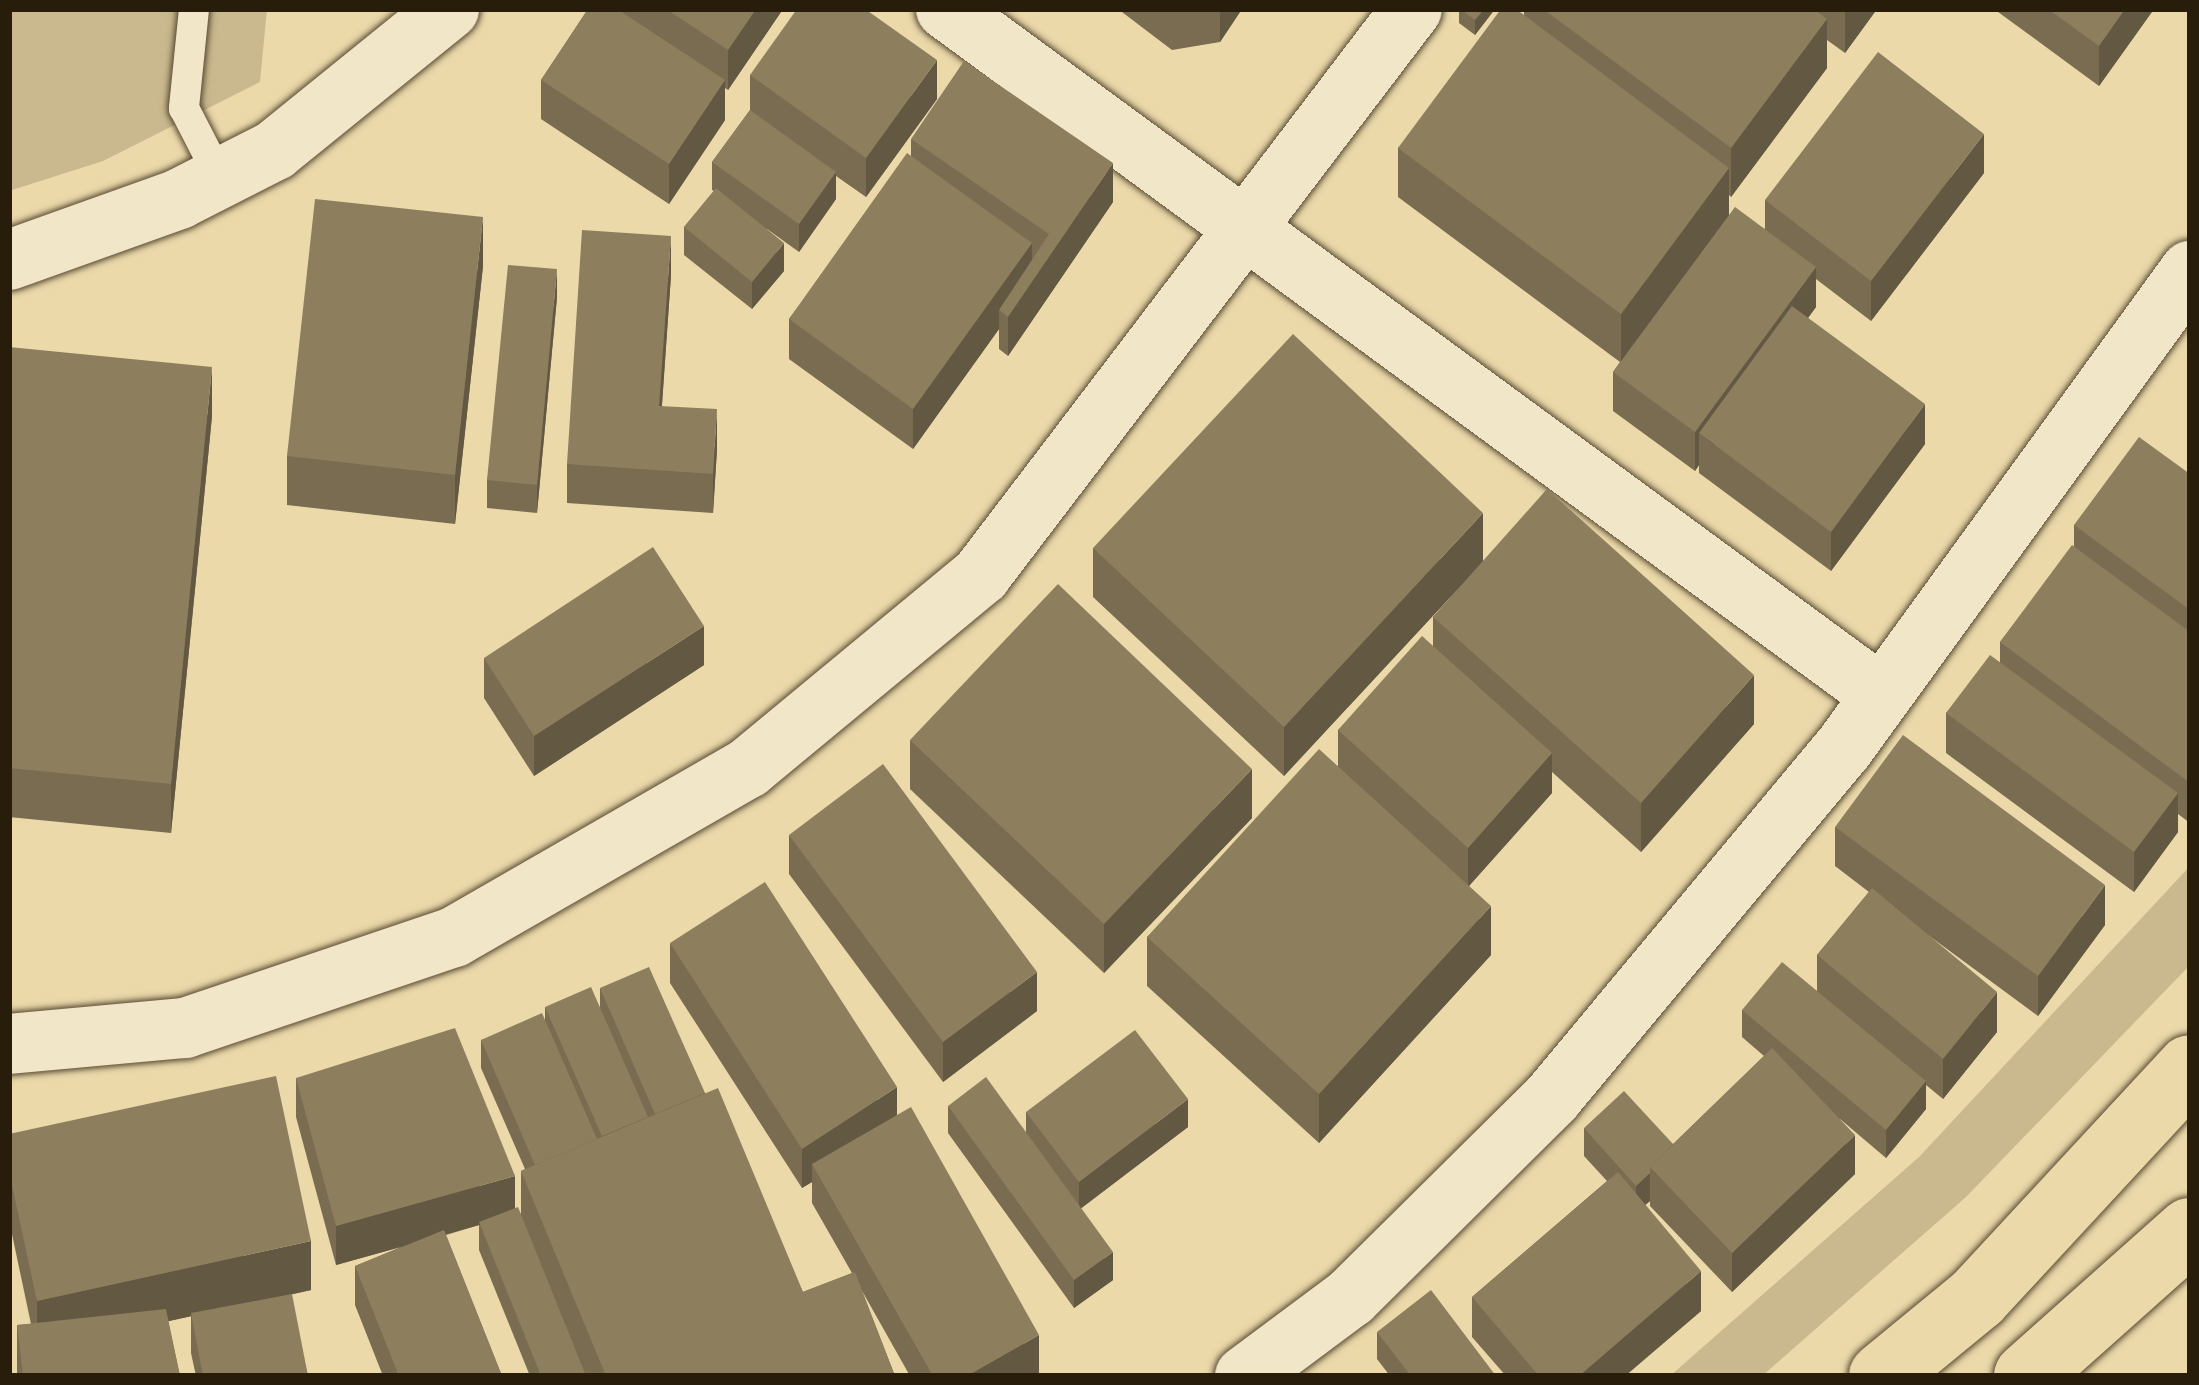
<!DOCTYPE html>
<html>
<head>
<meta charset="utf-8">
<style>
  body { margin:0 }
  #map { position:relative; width:2199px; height:1385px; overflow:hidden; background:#ebd9aa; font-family:Cardo,serif }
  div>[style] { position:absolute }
  .green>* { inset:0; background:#cab98f }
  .roads { filter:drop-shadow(0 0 3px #594b33) drop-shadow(0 0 3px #594b33) }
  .service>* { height:30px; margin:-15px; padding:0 15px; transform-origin:15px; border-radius:15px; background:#f2e6c8 }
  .minor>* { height:60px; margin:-30px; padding:0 30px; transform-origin:30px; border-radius:30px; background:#f2e6c8 }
  .trunk>* { height:66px; margin:-33px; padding:0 33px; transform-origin:33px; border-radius:33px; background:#ebd9aa }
  .wall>* { inset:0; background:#796c51 }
  .shaded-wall>* { inset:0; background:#635842 }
  .building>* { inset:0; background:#8d7e5e }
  span { translate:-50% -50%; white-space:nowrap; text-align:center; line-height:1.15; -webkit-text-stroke:12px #f2e6c8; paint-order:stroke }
  .frame { position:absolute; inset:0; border:12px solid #281c0b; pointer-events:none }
</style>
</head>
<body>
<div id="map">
  <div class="green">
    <i style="clip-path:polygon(9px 9px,267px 9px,260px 82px,103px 161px,9px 191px)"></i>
    <i style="clip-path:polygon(2190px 866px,2190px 965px,1966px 1197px,1762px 1376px,1670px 1376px,1919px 1157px)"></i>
  </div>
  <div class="roads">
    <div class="service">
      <i style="left:194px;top:9px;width:100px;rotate:95.8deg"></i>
      <i style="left:184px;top:108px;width:79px;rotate:62.8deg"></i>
    </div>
    <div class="minor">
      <i style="left:946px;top:9px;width:1158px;rotate:36.26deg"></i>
      <i style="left:9px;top:260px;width:181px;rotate:-19.7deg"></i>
      <i style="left:179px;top:199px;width:108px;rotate:-27deg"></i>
      <i style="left:275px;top:150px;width:224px;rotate:-39deg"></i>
      <i style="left:9px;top:1044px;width:177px;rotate:-5.2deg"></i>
      <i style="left:185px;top:1028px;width:284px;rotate:-18.7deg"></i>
      <i style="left:454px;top:937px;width:339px;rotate:-29.9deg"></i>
      <i style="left:748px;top:768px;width:303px;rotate:-39.6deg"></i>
      <i style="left:981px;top:575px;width:711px;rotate:-52.71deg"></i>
      <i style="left:1245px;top:1376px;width:132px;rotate:-36.7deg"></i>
      <i style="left:1351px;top:1297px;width:283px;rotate:-44.7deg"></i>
      <i style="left:1552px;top:1098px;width:454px;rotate:-50.2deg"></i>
      <i style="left:1843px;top:749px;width:591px;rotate:-54.02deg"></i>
    </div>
    <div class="trunk">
      <i style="left:1882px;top:1376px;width:123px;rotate:-39.4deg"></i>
      <i style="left:1977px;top:1298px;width:313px;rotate:-47.2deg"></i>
      <i style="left:2027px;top:1376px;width:218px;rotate:-41.7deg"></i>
    </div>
  </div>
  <div class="wall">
    <i style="clip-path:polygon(588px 9px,783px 9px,728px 90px,725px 88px,725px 120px,669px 204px,541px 119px,541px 80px)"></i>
    <i style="clip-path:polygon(1118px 9px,1240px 9px,1240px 12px,1220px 42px,1172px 50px)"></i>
    <i style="clip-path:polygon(1459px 9px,1495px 9px,1475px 35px,1459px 23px)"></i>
    <i style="clip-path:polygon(1524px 9px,1877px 9px,1845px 53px,1827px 40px,1827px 68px,1731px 197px,1729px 195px,1729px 215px,1765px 229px,1765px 200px,1984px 173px,1871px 321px,1816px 279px,1816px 307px,1808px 318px,1925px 444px,1831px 571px,1699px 473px,1699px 465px,1695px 471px,1613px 411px,1613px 372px,1620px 362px,1398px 197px,1398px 148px,1524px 15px)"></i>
    <i style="clip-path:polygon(1994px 9px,2154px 9px,2099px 86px)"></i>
    <i style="clip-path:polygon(750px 75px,937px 99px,866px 197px,836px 176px,836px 199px,799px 252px,767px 229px,784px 271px,752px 309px,684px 255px,684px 227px,714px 191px,712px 190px,712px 162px,750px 110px)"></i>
    <i style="clip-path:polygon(911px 139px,1113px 202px,1008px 356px,999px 349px,999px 329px,913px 449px,789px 359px,789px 319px,911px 156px)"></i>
    <i style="clip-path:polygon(483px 266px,455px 524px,287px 505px,287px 456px)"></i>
    <i style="clip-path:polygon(671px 275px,662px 406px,717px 449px,713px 513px,567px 503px,567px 464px)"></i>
    <i style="clip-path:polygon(557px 297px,537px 513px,487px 508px,487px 480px)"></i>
    <i style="clip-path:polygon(9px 347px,212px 416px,171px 833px,9px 817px)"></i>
    <i style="clip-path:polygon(2190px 474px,2190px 823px,2178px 814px,2178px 832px,2134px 892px,1946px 753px,1946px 713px,2000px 662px,2000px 642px,2074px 547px,2074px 525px)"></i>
    <i style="clip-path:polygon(1093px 548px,1483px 561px,1754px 724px,1641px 852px,1552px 772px,1552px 793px,1469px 886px,1491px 955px,1319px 1143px,1147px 986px,1147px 937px,1338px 766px,1338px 730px,1433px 646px,1433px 617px,1465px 581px,1284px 776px,1093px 597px)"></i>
    <i style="clip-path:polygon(484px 658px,704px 665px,534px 776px,484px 698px)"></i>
    <i style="clip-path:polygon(910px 740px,1252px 818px,1104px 973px,910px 789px)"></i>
    <i style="clip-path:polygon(1835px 827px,2105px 925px,2038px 1016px,1928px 935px,1997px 1032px,1943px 1099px,1926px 1085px,1926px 1109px,1886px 1158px,1840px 1119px,1855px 1174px,1732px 1292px,1650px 1206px,1650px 1201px,1645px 1205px,1701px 1311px,1625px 1376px,1506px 1376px,1472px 1337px,1472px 1297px,1607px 1181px,1584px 1156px,1584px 1128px,1673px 1144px,1764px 1056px,1742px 1037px,1742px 1010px,1817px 991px,1817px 955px,1869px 892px,1835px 866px)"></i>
    <i style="clip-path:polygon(789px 835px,1037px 1011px,943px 1082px,789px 874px)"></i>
    <i style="clip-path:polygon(670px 943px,897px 1115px,1039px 1374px,1035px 1376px,910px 1376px,861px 1289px,895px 1376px,530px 1376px,479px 1250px,479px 1225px,446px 1235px,502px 1376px,383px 1376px,355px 1305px,355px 1266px,401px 1247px,336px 1265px,296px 1117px,296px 1078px,515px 1208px,521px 1214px,521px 1171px,525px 1169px,481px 1068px,481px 1040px,545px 1021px,545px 1007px,600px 1007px,600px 988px,705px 1093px,803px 1292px,852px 1273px,812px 1203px,812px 1182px,802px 1188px,670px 983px)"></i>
    <i style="clip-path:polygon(948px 1106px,1026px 1133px,1026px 1112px,1188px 1127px,1081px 1208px,1113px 1280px,1074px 1308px,948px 1133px)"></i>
    <i style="clip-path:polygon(9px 1134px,311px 1290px,289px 1295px,308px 1376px,196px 1376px,191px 1353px,191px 1316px,168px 1321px,180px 1376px,17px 1376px,17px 1325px,31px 1324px,9px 1220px)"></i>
    <i style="clip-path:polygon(1377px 1332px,1496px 1376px,1390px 1376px,1377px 1359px)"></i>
  </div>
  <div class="shaded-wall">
    <i style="clip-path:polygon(756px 9px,783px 9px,728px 90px,728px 50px)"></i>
    <i style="clip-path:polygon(1220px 9px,1240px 9px,1240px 12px,1220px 42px)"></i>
    <i style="clip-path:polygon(1484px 9px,1495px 9px,1475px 35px,1475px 20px)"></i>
    <i style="clip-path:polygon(1845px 9px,1877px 9px,1845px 53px)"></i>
    <i style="clip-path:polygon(2125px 9px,2154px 9px,2099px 86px,2099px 46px)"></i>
    <i style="clip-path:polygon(1827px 19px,1827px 68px,1731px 197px,1731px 148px)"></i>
    <i style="clip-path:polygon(937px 60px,937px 99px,866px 197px,866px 158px)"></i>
    <i style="clip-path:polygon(725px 80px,725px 120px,669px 204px,669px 164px)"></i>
    <i style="clip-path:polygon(1984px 134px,1984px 173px,1871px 321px,1871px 281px)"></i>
    <i style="clip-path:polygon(1113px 163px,1113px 202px,1008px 356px,1008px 317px,999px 310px,999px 329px,913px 449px,913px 409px,1032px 243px,1032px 281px)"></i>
    <i style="clip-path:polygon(1729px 168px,1729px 217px,1621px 363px,1621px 314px)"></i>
    <i style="clip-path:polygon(836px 172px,836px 199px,799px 252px,799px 224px)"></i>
    <i style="clip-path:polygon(483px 217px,483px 266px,455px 524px,455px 475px)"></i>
    <i style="clip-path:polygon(671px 236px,671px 275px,659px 445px,659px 406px)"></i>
    <i style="clip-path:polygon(784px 243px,784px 271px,752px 309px,752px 282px)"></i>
    <i style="clip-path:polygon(1816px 267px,1816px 307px,1714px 445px,1699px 433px,1699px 465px,1695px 471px,1695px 432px)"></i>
    <i style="clip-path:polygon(557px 269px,557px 297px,537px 513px,537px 485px)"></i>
    <i style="clip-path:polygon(212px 367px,212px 416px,171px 833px,171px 784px)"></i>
    <i style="clip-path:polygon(1925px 404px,1925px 444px,1831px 571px,1831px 532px)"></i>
    <i style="clip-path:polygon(717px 409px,717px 449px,713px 513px,713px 474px)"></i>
    <i style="clip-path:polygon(1483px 513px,1483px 562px,1284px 776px,1284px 727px)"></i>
    <i style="clip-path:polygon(704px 626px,704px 665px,534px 776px,534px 736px)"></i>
    <i style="clip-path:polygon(1754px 675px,1754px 724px,1641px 852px,1641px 803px)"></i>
    <i style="clip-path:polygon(1552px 753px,1552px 793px,1468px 887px,1468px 848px)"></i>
    <i style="clip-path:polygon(1252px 769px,1252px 818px,1104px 973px,1104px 924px)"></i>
    <i style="clip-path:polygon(2178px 793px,2178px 832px,2134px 892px,2134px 852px)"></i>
    <i style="clip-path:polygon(2105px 885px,2105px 925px,2038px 1016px,2038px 976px)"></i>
    <i style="clip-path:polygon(1491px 906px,1491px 955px,1319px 1143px,1319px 1094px)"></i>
    <i style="clip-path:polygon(1037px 972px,1037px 1011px,943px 1082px,943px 1042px)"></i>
    <i style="clip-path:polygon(1997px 992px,1997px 1032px,1943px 1099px,1943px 1059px)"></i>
    <i style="clip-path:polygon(1926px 1081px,1926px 1109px,1886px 1158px,1886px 1130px)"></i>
    <i style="clip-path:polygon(897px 1087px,897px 1127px,812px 1164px,812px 1182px,802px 1188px,802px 1149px)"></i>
    <i style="clip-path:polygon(1188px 1099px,1188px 1127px,1079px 1210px,1079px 1182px)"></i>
    <i style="clip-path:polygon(1855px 1135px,1855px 1174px,1732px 1292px,1732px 1253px)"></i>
    <i style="clip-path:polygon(1650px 1173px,1650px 1201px,1636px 1213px,1636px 1186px)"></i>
    <i style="clip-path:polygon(515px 1176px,515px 1215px,336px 1265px,336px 1226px)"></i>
    <i style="clip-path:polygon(311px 1241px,311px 1290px,37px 1350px,37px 1301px)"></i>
    <i style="clip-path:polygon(1113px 1252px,1113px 1280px,1074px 1308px,1074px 1280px)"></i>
    <i style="clip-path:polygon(1701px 1271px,1701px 1311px,1625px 1376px,1579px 1376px)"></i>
    <i style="clip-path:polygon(1039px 1335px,1039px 1374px,1035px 1376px,967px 1376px)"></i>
  </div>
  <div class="building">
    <i style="clip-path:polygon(588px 9px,617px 9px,725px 80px,669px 164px,541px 80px)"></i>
    <i style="clip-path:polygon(666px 9px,756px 9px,728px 50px)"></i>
    <i style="clip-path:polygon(797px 9px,865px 9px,937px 60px,866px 158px,750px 75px)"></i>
    <i style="clip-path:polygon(1460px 9px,1484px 9px,1475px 20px)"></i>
    <i style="clip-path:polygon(1501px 9px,1516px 9px,1729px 168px,1621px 314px,1398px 148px)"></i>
    <i style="clip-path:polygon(1543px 9px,1814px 9px,1827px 19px,1731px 148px)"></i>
    <i style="clip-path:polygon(2048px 9px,2125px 9px,2099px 46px)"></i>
    <i style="clip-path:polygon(1878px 52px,1984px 134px,1871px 281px,1765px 200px)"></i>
    <i style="clip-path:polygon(964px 61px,1113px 163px,1008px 317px,999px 310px,1049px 234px,911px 139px)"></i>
    <i style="clip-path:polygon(750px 110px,836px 172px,799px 224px,712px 162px)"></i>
    <i style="clip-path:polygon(907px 153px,1032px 243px,913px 409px,789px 319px)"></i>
    <i style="clip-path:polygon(716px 188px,784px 243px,752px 282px,684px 227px)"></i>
    <i style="clip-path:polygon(315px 199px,483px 217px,455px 475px,287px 456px)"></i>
    <i style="clip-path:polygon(1735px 207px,1816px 267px,1695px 432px,1613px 372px)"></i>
    <i style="clip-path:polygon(582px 230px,671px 236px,659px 406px,717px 409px,713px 474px,567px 464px)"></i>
    <i style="clip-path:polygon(508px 265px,557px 269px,537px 485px,487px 480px)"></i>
    <i style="clip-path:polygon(1792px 306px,1925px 404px,1831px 532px,1699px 433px)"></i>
    <i style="clip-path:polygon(1293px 334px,1483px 513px,1284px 727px,1093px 548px)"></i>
    <i style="clip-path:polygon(9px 347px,212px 367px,171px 784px,9px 768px)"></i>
    <i style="clip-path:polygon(2139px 437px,2190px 474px,2190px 610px,2074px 525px)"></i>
    <i style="clip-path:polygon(1547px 489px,1754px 675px,1641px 803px,1433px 617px)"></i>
    <i style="clip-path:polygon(2072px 545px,2190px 632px,2190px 783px,2000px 642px)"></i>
    <i style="clip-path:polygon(653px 547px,704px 626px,534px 736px,484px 658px)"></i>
    <i style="clip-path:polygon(1058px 584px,1252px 769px,1104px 924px,910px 740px)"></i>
    <i style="clip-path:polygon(1422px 636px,1552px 753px,1468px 848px,1338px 730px)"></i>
    <i style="clip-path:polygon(1990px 655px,2178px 793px,2134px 852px,1946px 713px)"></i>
    <i style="clip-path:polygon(1903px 735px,2105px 885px,2038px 976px,1835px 827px)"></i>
    <i style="clip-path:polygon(1319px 749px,1491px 906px,1319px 1094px,1147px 937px)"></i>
    <i style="clip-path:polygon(883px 764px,1037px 972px,943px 1042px,789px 835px)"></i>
    <i style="clip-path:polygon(765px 882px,897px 1087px,802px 1149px,670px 943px)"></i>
    <i style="clip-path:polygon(1872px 888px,1997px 992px,1943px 1059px,1817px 955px)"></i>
    <i style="clip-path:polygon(1782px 962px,1926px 1081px,1886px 1130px,1742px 1010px)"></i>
    <i style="clip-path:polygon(649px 967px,705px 1093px,655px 1114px,600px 988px)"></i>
    <i style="clip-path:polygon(591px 987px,648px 1117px,602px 1136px,545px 1007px)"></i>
    <i style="clip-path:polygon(542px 1013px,597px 1139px,535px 1165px,481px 1040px)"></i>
    <i style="clip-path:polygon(455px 1028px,515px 1176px,336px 1226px,296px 1078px)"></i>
    <i style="clip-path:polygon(1135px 1030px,1188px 1099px,1079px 1182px,1026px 1112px)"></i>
    <i style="clip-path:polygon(1772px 1048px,1855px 1135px,1732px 1253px,1650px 1167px)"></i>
    <i style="clip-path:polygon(276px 1076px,311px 1241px,37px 1301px,9px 1171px,9px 1134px)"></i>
    <i style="clip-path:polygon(986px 1077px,1113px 1252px,1074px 1280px,948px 1106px)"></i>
    <i style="clip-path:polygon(718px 1088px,803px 1292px,855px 1272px,895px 1376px,606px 1376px,521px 1171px)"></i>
    <i style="clip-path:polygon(1624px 1091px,1673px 1144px,1650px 1167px,1650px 1173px,1636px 1186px,1584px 1128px)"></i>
    <i style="clip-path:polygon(911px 1107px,1039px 1335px,967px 1376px,933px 1376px,812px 1164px)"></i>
    <i style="clip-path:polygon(1618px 1172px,1701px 1271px,1579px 1376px,1539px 1376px,1472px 1297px)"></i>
    <i style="clip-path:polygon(518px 1207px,586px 1376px,541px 1376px,479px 1222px)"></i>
    <i style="clip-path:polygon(444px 1230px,502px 1376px,399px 1376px,355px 1266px)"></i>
    <i style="clip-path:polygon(1431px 1290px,1496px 1376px,1411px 1376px,1377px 1332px)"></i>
    <i style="clip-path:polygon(292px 1294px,308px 1376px,203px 1376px,191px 1313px)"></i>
    <i style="clip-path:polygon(166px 1309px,180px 1376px,23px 1376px,17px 1325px)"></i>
  </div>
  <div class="frame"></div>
</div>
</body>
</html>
